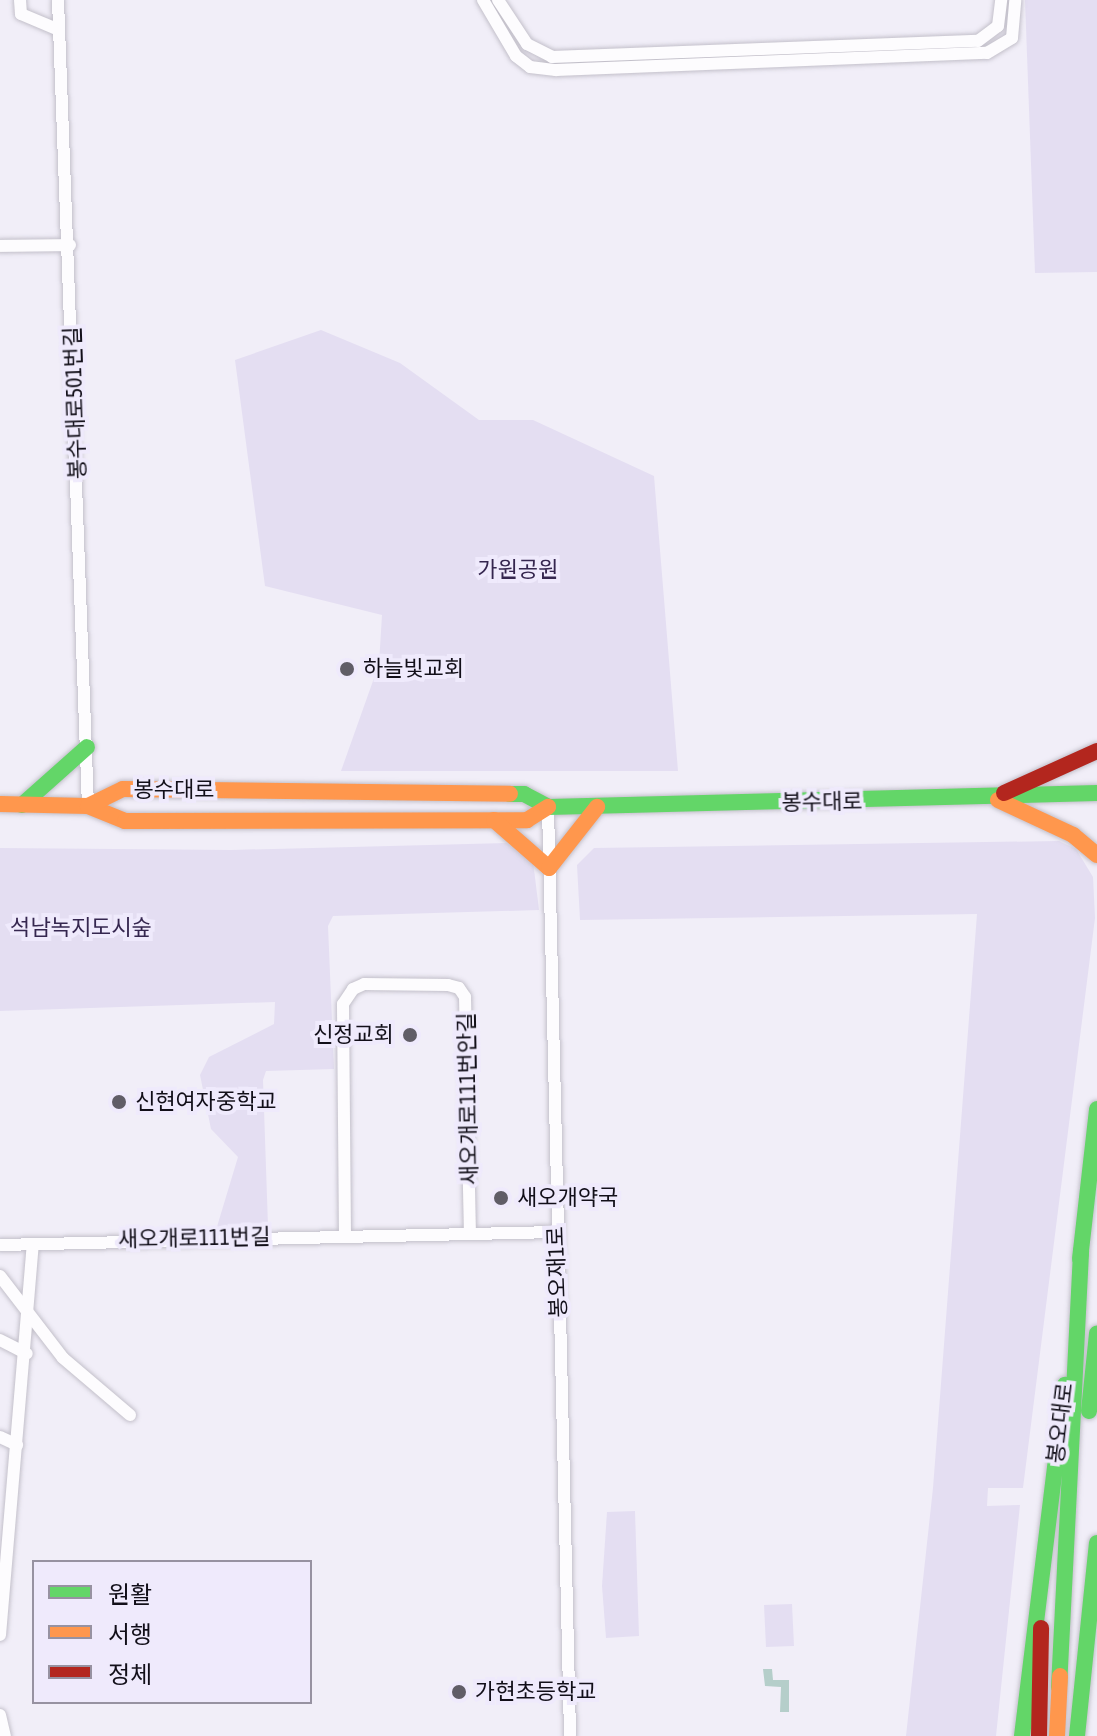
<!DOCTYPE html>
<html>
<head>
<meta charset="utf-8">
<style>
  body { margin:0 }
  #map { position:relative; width:1097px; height:1736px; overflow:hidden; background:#f1eef8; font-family:"Asap Condensed","Noto Sans KR",sans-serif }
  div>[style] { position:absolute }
  .green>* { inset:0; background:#e4def2 }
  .water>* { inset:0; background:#b5ceca }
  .roads { filter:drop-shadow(0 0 2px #c3c0ca) drop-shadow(0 0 2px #c3c0ca) }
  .street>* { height:12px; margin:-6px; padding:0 6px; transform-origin:6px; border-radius:6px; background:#fdfcfe }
  .fast>* { height:16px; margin:-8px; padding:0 8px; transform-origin:8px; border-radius:8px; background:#63d668 }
  .slow>* { height:16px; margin:-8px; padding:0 8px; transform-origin:8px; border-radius:8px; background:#ff974d }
  .jam>* { height:16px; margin:-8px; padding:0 8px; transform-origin:8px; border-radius:8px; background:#b3261e }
  .dots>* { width:22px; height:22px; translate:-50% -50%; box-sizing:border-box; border:4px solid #efeafc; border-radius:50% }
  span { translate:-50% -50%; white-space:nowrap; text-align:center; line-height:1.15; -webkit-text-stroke:8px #efeafc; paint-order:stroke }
  .street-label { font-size:22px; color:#120f19 }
  .park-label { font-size:22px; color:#35264f }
  .poi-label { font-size:22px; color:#120f19 }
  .left { translate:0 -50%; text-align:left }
  .right { translate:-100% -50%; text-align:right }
  .legend { position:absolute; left:32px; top:1560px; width:280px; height:144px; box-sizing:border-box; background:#efeafc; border:2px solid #9792a1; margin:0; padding:10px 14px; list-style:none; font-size:24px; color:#120f19 }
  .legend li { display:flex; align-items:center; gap:16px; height:40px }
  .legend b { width:40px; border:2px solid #9792a1 }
</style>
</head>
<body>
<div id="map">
  <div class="green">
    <i style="clip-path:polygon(1025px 0,1097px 0,1097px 272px,1035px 273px)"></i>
    <i style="clip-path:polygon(321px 330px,400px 363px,479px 420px,533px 420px,654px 476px,678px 771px,341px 771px,379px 664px,382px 615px,265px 586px,235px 360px)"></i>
    <i style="clip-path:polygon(1059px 841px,1076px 849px,1093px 877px,1095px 918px,1023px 1488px,988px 1488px,987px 1506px,1020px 1505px,996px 1736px,906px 1736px,933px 1488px,977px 914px,580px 920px,577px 865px,594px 848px)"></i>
    <i style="clip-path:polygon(507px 843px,533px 861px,539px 910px,333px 916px,328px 926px,334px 1069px,266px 1071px,263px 1080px,268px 1226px,216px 1230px,238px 1157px,211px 1129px,200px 1075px,209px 1057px,274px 1024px,275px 1002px,0 1011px,0 848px,231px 850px)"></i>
    <i style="clip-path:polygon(635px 1511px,639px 1636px,606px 1638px,602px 1586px,607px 1512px)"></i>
    <i style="clip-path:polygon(792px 1604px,794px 1646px,766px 1647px,764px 1605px)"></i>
  </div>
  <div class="water">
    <i style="clip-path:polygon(763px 1669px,772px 1669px,773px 1680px,789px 1680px,789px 1712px,780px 1712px,781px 1687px,765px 1686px)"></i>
  </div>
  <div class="roads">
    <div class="street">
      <i style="left:20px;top:0;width:14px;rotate:86deg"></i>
      <i style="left:21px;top:14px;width:41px;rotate:22.8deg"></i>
      <i style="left:58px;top:0;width:807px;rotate:87.87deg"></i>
      <i style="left:483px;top:0;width:65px;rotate:59.5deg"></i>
      <i style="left:516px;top:56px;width:18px;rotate:38deg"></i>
      <i style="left:530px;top:67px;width:26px;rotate:7deg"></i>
      <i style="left:556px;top:70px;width:431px;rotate:-2.3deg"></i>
      <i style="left:987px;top:53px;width:29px;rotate:-31deg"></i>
      <i style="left:1012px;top:38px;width:38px;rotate:-85deg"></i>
      <i style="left:498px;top:0;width:53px;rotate:56.6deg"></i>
      <i style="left:527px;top:44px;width:28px;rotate:27deg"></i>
      <i style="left:552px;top:57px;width:426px;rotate:-2.2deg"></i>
      <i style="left:978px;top:41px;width:25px;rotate:-37deg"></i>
      <i style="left:998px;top:26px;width:26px;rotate:-83deg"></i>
      <i style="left:0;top:246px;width:70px;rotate:-0.8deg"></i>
      <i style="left:548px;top:807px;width:929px;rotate:88.64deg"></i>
      <i style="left:345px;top:1236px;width:232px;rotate:-90.5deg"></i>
      <i style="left:343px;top:1004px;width:18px;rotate:-56deg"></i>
      <i style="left:353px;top:989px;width:12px;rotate:-24deg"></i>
      <i style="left:364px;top:984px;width:84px;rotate:0.7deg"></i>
      <i style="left:448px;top:985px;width:11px;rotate:15deg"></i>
      <i style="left:459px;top:988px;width:11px;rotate:56deg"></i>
      <i style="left:465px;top:997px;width:237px;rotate:88.8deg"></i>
      <i style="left:0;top:1245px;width:556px;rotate:-1.34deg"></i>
      <i style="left:0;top:1276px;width:103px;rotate:52.5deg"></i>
      <i style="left:63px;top:1358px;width:88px;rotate:40.4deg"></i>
      <i style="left:0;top:1340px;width:30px;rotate:27deg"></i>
      <i style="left:0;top:1437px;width:19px;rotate:25deg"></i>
      <i style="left:0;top:1635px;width:390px;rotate:-85.2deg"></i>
      <i style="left:0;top:1715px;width:22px;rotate:77deg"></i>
    </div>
    <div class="fast">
      <i style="left:510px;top:794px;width:14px"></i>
      <i style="left:524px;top:794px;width:27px;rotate:28deg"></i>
      <i style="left:548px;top:807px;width:549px;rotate:-1.46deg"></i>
      <i style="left:22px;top:805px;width:87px;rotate:-41.7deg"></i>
      <i style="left:1080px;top:1259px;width:151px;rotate:-83.5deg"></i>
      <i style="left:1089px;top:1411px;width:78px;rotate:-84.1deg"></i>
      <i style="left:1059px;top:1687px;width:437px;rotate:-87.1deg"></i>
      <i style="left:1022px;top:1736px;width:354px;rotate:-83deg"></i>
      <i style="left:1077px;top:1736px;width:194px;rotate:-84.1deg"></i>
    </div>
    <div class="slow">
      <i style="left:998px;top:800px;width:83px;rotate:25deg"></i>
      <i style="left:1073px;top:835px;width:31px;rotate:40deg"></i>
      <i style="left:0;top:804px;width:88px;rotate:1.3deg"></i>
      <i style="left:88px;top:806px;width:40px;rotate:22deg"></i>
      <i style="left:125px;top:821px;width:402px;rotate:-0.1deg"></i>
      <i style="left:527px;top:820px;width:25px;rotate:-32deg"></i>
      <i style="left:88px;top:806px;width:39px;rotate:-26deg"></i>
      <i style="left:123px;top:789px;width:387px;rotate:0.7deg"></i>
      <i style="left:494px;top:820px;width:73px;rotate:41.1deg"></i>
      <i style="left:549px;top:868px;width:78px;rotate:-51.8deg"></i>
      <i style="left:1057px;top:1736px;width:60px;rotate:-87.1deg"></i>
    </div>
    <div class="jam">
      <i style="left:1004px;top:793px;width:102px;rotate:-24.3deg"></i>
      <i style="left:1039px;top:1736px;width:108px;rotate:-88.9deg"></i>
    </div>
  </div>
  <div class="dots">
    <i style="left:347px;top:669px;background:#605d67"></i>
    <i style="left:410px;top:1035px;background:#605d67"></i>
    <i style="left:119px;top:1102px;background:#605d67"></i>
    <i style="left:501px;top:1198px;background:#605d67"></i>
    <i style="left:459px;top:1692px;background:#605d67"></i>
  </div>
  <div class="street-label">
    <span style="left:75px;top:403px;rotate:-92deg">봉수대로501번길</span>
    <span style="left:174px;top:790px">봉수대로</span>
    <span style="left:822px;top:802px;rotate:-1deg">봉수대로</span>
    <span style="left:468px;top:1099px;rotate:-91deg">새오개로111번안길</span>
    <span style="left:194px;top:1238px;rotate:-1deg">새오개로111번길</span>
    <span style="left:557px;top:1272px;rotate:-92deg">봉오재1로</span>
    <span style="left:1060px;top:1423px;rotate:-83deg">봉오대로</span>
  </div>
  <div class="park-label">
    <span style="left:518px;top:570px">가원공원</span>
    <span style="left:81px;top:928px">석남녹지도시숲</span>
  </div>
  <div class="poi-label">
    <span class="left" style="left:363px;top:669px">하늘빛교회</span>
    <span class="right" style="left:394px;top:1035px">신정교회</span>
    <span class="left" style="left:135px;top:1102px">신현여자중학교</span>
    <span class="left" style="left:517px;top:1198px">새오개약국</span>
    <span class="left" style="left:475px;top:1692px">가현초등학교</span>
  </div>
  <ul class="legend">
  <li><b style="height:10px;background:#63d668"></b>원활</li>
  <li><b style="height:10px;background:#ff974d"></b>서행</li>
  <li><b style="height:10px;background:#b3261e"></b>정체</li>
  </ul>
</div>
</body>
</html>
